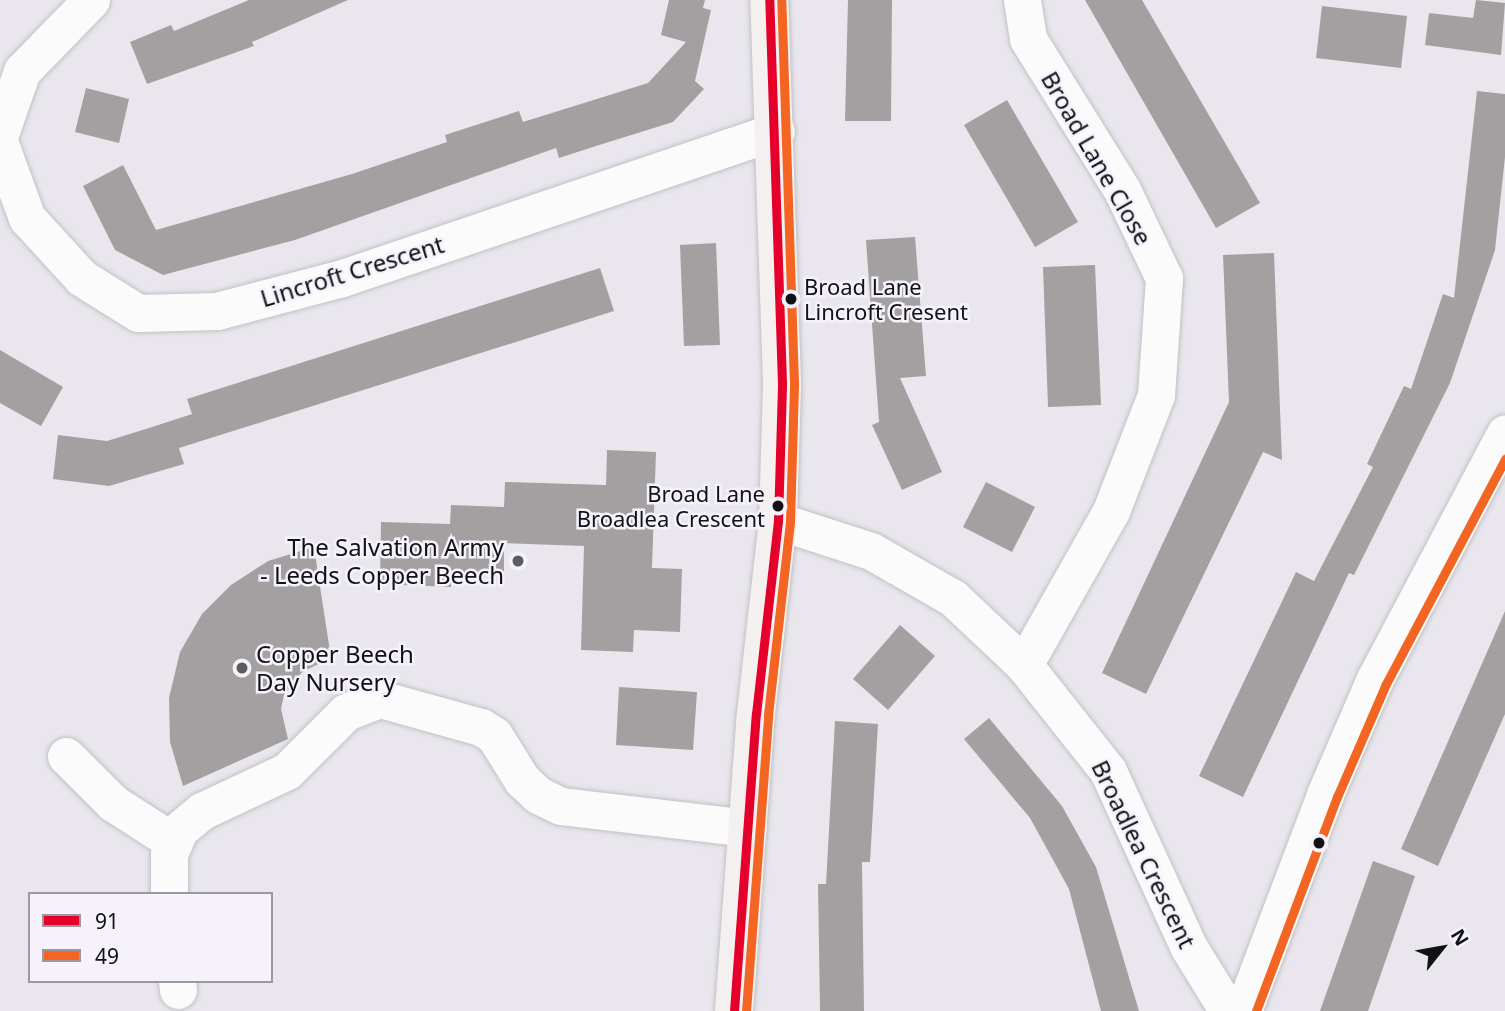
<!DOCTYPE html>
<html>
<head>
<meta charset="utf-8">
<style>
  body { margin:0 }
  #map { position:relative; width:1505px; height:1011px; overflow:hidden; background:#e9e7ed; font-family:"Noto Sans",sans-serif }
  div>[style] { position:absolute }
  .building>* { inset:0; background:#a3a0a2 }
  .roads { filter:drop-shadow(0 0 2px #c2c1c5) drop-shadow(0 0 2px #c2c1c5) }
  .street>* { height:37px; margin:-18.5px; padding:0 18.5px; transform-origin:18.5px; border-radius:18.5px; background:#fcfbfc }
  .secondary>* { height:38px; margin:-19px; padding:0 19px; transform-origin:19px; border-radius:19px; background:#f4f0f0 }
  .bus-1>* { height:9px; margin:-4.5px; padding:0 4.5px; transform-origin:4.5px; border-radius:4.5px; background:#e4002b }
  .bus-2>* { height:9px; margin:-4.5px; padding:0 4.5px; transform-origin:4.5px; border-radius:4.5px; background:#f26522 }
  .dots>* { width:19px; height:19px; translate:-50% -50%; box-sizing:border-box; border:4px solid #f6f2fc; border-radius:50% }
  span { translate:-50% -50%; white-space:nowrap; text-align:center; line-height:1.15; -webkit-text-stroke:5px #f6f2fc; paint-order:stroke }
  .bus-label { font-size:22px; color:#121114 }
  .left { translate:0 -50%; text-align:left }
  .right { translate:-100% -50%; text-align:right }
  .street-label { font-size:24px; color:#121114 }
  .poi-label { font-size:24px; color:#121114 }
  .legend { position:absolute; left:28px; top:892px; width:245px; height:91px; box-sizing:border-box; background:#f6f2fc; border:2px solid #9b989f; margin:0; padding:9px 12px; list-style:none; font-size:21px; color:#121114 }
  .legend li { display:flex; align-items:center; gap:14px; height:35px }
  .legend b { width:35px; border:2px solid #9b989f }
  .north { position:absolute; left:1407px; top:913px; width:70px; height:70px; -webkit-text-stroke:5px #f6f2fc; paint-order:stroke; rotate:59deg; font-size:19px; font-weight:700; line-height:28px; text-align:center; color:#121114 }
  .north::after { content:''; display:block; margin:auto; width:24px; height:32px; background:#121114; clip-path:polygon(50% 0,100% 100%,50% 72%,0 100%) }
</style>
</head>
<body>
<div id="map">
  <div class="building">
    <i style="clip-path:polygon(249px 0,348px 0,252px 42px,254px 46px,147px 84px,130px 42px,171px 25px,174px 31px)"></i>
    <i style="clip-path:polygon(669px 0,705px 0,703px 8px,711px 10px,695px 81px,704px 89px,673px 122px,596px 146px,559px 158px,556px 148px,295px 240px,163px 275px,115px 250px,83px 186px,123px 165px,156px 230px,352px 174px,447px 142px,445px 135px,519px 111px,523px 122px,648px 83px,686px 42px,661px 35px)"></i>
    <i style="clip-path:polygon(848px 0,892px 0,891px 121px,845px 121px)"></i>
    <i style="clip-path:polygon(1085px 0,1142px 0,1260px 203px,1216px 228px)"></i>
    <i style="clip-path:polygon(1476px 0,1505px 3px,1501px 55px,1425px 45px,1429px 13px,1473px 18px)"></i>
    <i style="clip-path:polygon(1322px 6px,1407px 16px,1401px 68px,1316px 58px)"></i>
    <i style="clip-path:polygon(86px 88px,129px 99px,119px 143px,75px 132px)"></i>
    <i style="clip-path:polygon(1477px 91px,1505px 94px,1505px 157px,1495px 250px,1450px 383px,1354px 575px,1349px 573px,1243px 797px,1199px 776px,1296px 572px,1314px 581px,1373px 467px,1367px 464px,1404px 386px,1411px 389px,1443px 294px,1454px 298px)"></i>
    <i style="clip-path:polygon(1007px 100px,1078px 222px,1035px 247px,964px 125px)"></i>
    <i style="clip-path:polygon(915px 237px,926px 376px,900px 378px,942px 472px,902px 490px,872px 425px,879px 422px,866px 240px)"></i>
    <i style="clip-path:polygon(716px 243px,720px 345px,684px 346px,680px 245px)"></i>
    <i style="clip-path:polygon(1274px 253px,1282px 460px,1263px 452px,1146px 694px,1102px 673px,1229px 402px,1223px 255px)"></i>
    <i style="clip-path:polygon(1095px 265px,1101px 405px,1048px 407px,1043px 267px)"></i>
    <i style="clip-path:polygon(600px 268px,614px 311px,179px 448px,184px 464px,160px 471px,109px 486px,53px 479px,58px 435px,107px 441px,149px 428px,192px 414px,187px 399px)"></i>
    <i style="clip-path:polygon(0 350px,63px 387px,41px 426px,0 403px)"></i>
    <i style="clip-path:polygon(607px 450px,656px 452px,652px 568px,682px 569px,680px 632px,634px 630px,633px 652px,581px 650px,584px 546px,504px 543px,504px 574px,451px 573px,451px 587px,380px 584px,381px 522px,450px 524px,451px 505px,504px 507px,505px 482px,606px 485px)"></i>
    <i style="clip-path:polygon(986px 482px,1035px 507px,1012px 552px,963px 527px)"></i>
    <i style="clip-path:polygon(314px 547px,331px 658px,302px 672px,284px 695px,281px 709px,288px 739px,183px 786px,170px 742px,169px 698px,180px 652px,202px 614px,231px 585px,268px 561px)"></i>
    <i style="clip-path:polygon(1505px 611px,1505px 714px,1438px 866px,1401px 849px)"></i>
    <i style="clip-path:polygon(900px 625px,935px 656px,888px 710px,853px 679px)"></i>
    <i style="clip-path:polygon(619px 687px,697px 692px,693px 750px,616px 745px)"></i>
    <i style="clip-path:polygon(989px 718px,1062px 806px,1096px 867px,1139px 1011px,1101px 1011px,1069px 889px,1030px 818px,964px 739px)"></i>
    <i style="clip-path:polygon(835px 721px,878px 724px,870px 862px,862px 862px,864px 1011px,820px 1011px,818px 884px,826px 884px)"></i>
    <i style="clip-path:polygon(1373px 861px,1415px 876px,1368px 1011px,1320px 1011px)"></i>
  </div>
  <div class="roads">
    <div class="street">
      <i style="left:1022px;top:0;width:39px;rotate:81deg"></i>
      <i style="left:1028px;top:39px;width:178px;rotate:58.1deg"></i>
      <i style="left:1122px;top:190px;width:98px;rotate:64.5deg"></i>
      <i style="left:1164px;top:278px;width:117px;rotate:93.9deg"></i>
      <i style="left:1156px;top:395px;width:124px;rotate:111.2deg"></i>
      <i style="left:1111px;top:511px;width:177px;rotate:119.5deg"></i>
      <i style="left:0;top:134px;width:67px;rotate:-70.8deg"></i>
      <i style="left:22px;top:71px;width:99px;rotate:-45.8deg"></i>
      <i style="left:0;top:144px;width:79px;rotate:70deg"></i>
      <i style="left:27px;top:218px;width:81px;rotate:47.5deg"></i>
      <i style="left:82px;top:278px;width:66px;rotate:32deg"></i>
      <i style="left:138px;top:313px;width:79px;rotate:-1.5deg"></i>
      <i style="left:217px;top:311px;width:129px;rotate:-14.8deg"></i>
      <i style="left:342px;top:278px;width:458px;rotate:-18.7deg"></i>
      <i style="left:778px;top:521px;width:98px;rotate:17.9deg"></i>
      <i style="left:871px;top:551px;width:95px;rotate:29.8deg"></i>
      <i style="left:953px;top:598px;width:98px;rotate:43.3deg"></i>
      <i style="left:1024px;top:665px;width:135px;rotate:51.6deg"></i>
      <i style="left:1108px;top:771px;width:192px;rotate:65.4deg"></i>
      <i style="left:1188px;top:946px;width:76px;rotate:58.4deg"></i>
      <i style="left:66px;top:756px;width:66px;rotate:45deg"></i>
      <i style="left:113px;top:803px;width:72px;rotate:32.6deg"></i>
      <i style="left:169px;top:894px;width:40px;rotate:-90deg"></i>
      <i style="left:169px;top:854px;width:26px;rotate:-67deg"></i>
      <i style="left:179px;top:830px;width:30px;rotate:-40deg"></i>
      <i style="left:202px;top:811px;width:94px;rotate:-25.2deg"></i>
      <i style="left:287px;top:771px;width:83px;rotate:-45deg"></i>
      <i style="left:346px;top:712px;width:36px;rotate:-21deg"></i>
      <i style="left:380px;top:699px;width:105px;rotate:15.5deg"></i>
      <i style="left:481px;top:727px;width:15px;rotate:32deg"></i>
      <i style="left:494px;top:735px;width:53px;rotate:58.1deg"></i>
      <i style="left:522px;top:780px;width:22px;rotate:43deg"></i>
      <i style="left:538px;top:795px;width:25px;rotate:26deg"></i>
      <i style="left:561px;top:806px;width:188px;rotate:6.7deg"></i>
      <i style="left:177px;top:981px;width:9px;rotate:84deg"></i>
      <i style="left:1243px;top:1011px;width:234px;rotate:-69.2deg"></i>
      <i style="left:1326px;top:792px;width:123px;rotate:-66.6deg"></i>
      <i style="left:1375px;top:679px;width:278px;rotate:-62.1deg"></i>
    </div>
    <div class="secondary">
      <i style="left:734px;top:1011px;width:298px;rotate:-85.8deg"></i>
      <i style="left:756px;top:714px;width:194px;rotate:-83.5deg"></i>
      <i style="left:778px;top:521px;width:138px;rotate:-88.3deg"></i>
      <i style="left:782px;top:383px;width:383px;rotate:-91.9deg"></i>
    </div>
  </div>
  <div class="bus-1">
    <i style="left:734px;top:1011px;width:298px;rotate:-85.8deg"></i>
    <i style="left:756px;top:714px;width:194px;rotate:-83.5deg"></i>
    <i style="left:778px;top:521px;width:138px;rotate:-88.3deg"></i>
    <i style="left:782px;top:383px;width:383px;rotate:-91.9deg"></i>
  </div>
  <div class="bus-2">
    <i style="left:746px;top:1011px;width:297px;rotate:-85.7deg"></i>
    <i style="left:768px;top:715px;width:195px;rotate:-83.5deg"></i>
    <i style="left:790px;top:521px;width:138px;rotate:-88.3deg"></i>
    <i style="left:794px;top:383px;width:383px;rotate:-91.9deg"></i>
    <i style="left:1256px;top:1011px;width:229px;rotate:-69.3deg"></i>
    <i style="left:1337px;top:797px;width:123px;rotate:-66.6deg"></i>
    <i style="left:1386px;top:684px;width:255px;rotate:-62.1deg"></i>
  </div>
  <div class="dots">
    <i style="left:791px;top:299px;background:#121114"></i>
    <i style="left:778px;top:506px;background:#121114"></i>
    <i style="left:518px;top:561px;background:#5d5c60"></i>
    <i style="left:242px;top:668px;background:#5d5c60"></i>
    <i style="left:1319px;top:843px;background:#121114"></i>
  </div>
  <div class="bus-label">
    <span class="left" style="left:804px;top:299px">Broad Lane<br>Lincroft Cresent</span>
    <span class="right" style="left:765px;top:506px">Broad Lane<br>Broadlea Crescent</span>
  </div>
  <div class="street-label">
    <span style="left:1097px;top:158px;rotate:60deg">Broad Lane Close</span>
    <span style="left:352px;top:271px;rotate:-17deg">Lincroft Crescent</span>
    <span style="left:1144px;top:854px;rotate:64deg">Broadlea Crescent</span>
  </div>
  <div class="poi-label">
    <span class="right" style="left:504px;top:561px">The Salvation Army<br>- Leeds Copper Beech</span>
    <span class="left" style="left:256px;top:668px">Copper Beech<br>Day Nursery</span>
  </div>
  <ul class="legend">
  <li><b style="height:9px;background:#e4002b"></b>91</li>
  <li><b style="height:9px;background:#f26522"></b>49</li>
  </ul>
  <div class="north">N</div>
</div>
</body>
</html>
